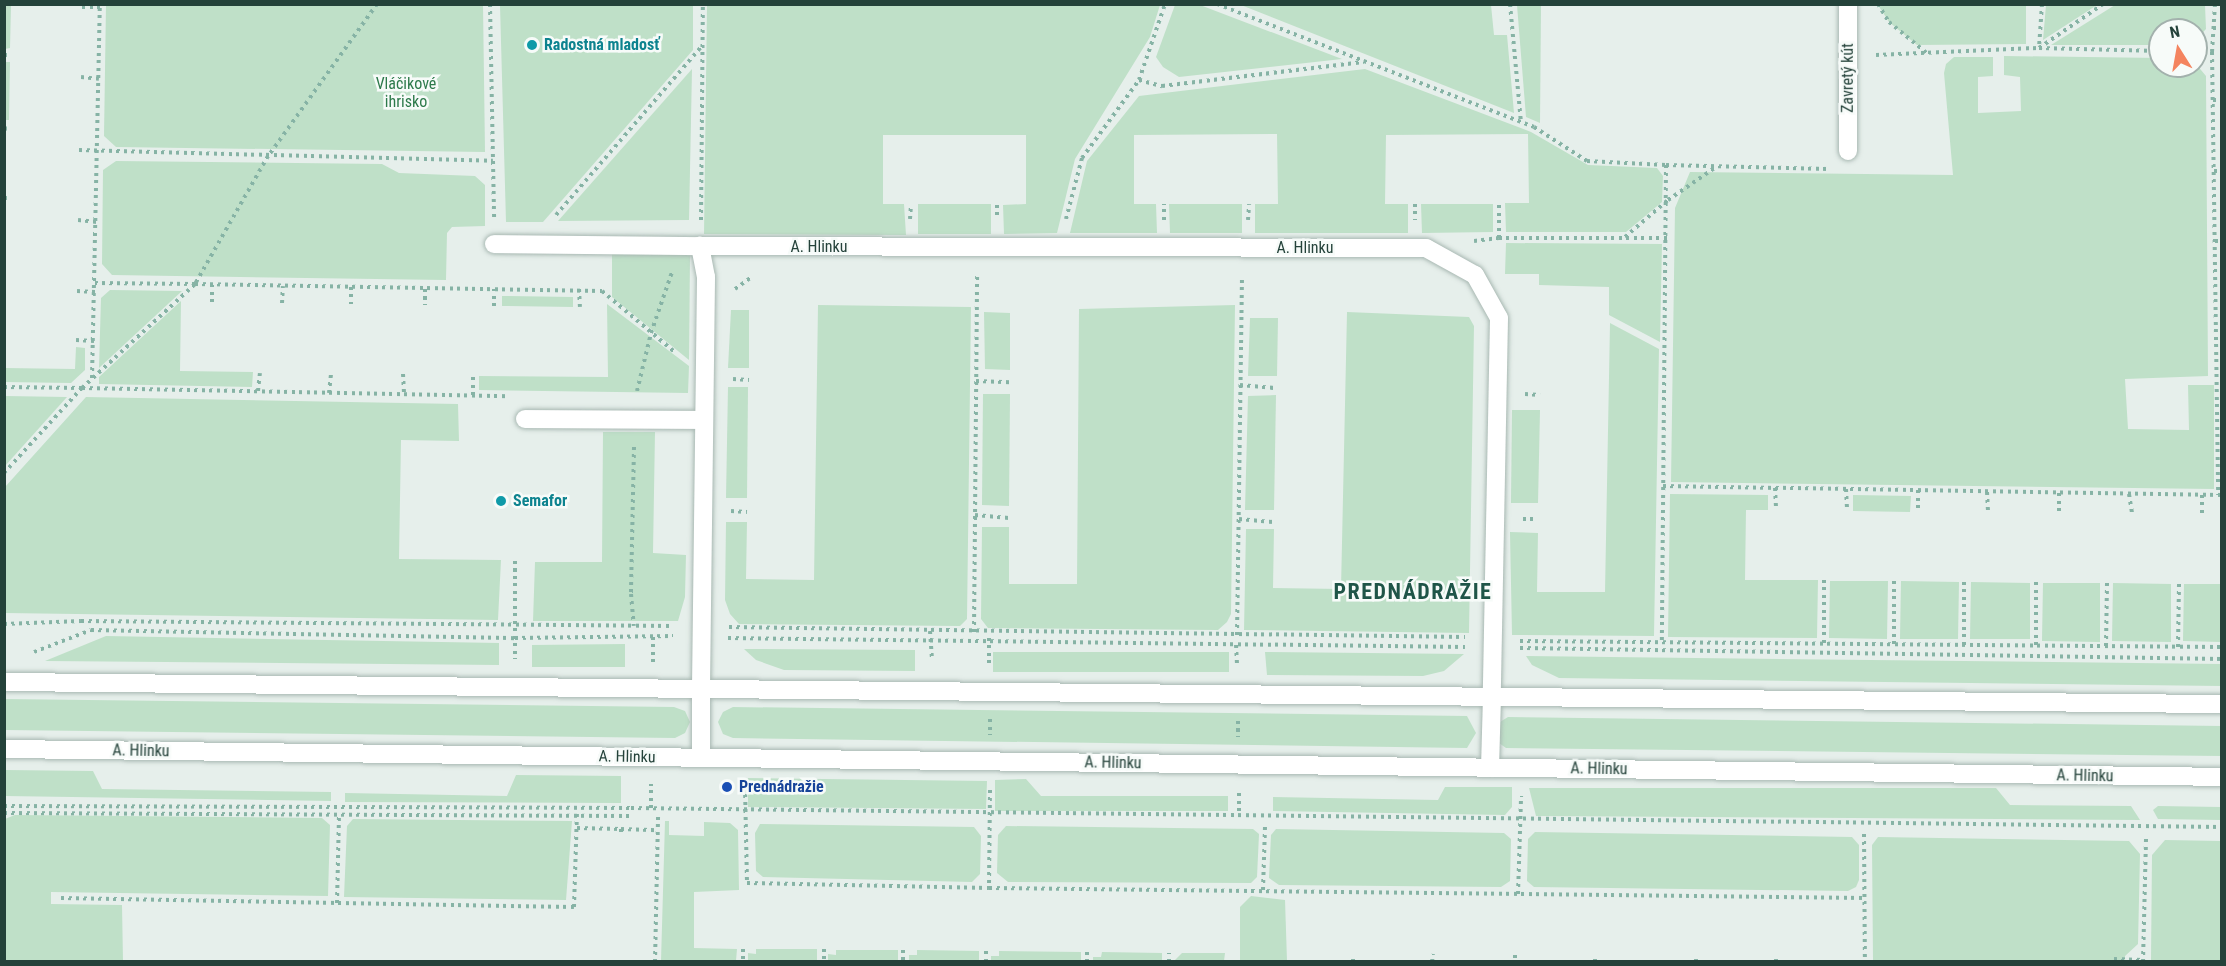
<!DOCTYPE html>
<html>
<head>
<meta charset="utf-8">
<style>
  body { margin:0 }
  #map { position:relative; width:2226px; height:966px; overflow:hidden; background:#e6efeb; font-family:"Roboto Condensed",sans-serif }
  div>[style] { position:absolute }
  .green>* { inset:0; background:#bfe0c8 }
  .path>* { height:4px; margin-top:-2px; transform-origin:0; background:repeating-linear-gradient(90deg,#86b3a5 0 3px,transparent 0 7.5px) }
  .roads { filter:drop-shadow(0 0 2px #a8b8b2) drop-shadow(0 0 2px #a8b8b2) }
  .lane>* { height:18px; margin:-9px; padding:0 9px; transform-origin:9px; border-radius:9px; background:#fff }
  .street>* { height:18px; margin:-9px; padding:0 9px; transform-origin:9px; border-radius:9px; background:#fff }
  .dots>* { width:16px; height:16px; translate:-50% -50%; box-sizing:border-box; border:3px solid #f7fbf9; border-radius:50% }
  span { translate:-50% -50%; white-space:nowrap; text-align:center; line-height:1.15; -webkit-text-stroke:5px #f7fbf9; paint-order:stroke }
  .culture-label { font-size:16px; color:#0d838f; font-weight:700 }
  .left { translate:0 -50%; text-align:left }
  .street-label { font-size:16px; color:#24423a }
  .park-label { font-size:16px; color:#2d7a4b }
  .transit-label { font-size:16px; color:#164399; font-weight:700 }
  .district-label { font-size:22px; color:#1f5548; font-weight:700; letter-spacing:1.5px }
  .frame { position:absolute; inset:0; border:6px solid #24423a; pointer-events:none }
  .north { position:absolute; left:2148px; top:18px; width:60px; height:60px; box-sizing:border-box; background:#f7fbf9; border:2px solid #a3b1ad; border-radius:50%; rotate:349deg; font-size:16px; font-weight:700; line-height:24px; text-align:center; color:#24423a }
  .north::after { content:''; display:block; margin:auto; width:21px; height:27px; background:#f4845f; clip-path:polygon(50% 0,100% 100%,50% 72%,0 100%) }
</style>
</head>
<body>
<div id="map">
  <div class="green">
    <i style="clip-path:polygon(5px 4px,11px 5px,10px 48px,5px 49px)"></i>
    <i style="clip-path:polygon(106px 5px,483px 5px,485px 152px,116px 147px,104px 136px)"></i>
    <i style="clip-path:polygon(500px 5px,693px 5px,693px 50px,543px 222px,506px 222px)"></i>
    <i style="clip-path:polygon(707px 5px,707px 4px,1160px 5px,1150px 37px,1075px 159px,1057px 233px,1004px 234px,1003px 205px,1026px 204px,1026px 135px,883px 135px,883px 204px,904px 204px,906px 235px,704px 234px)"></i>
    <i style="clip-path:polygon(1200px 5px,1342px 59px,1179px 77px,1163px 67px,1156px 57px,1175px 5px)"></i>
    <i style="clip-path:polygon(1241px 5px,1491px 5px,1494px 35px,1507px 35px,1514px 113px)"></i>
    <i style="clip-path:polygon(1517px 5px,1541px 5px,1540px 123px,1526px 117px)"></i>
    <i style="clip-path:polygon(1878px 5px,2026px 5px,2026px 44px,1917px 45px,1889px 22px)"></i>
    <i style="clip-path:polygon(2046px 5px,2046px 4px,2097px 5px,2043px 40px)"></i>
    <i style="clip-path:polygon(2115px 5px,2205px 5px,2206px 29px,2196px 40px,2196px 30px,2160px 30px,2160px 45px,2051px 45px)"></i>
    <i style="clip-path:polygon(2004px 56px,2160px 58px,2160px 66px,2196px 64px,2206px 76px,2208px 376px,2125px 379px,2128px 429px,2189px 430px,2188px 385px,2214px 385px,2214px 489px,1671px 482px,1675px 208px,1690px 172px,1953px 175px,1944px 73px,1946px 64px,1954px 57px,1993px 57px,1993px 76px,1978px 77px,1978px 113px,2021px 111px,2020px 77px,2004px 75px)"></i>
    <i style="clip-path:polygon(5px 62px,10px 62px,9px 120px,5px 120px)"></i>
    <i style="clip-path:polygon(692px 69px,689px 220px,558px 221px)"></i>
    <i style="clip-path:polygon(1365px 69px,1531px 132px,1588px 165px,1657px 168px,1663px 176px,1662px 202px,1626px 232px,1506px 232px,1505px 203px,1529px 203px,1528px 134px,1386px 135px,1385px 204px,1408px 204px,1408px 233px,1255px 233px,1255px 204px,1278px 204px,1277px 134px,1134px 135px,1134px 204px,1156px 204px,1157px 233px,1070px 233px,1087px 161px,1139px 96px)"></i>
    <i style="clip-path:polygon(116px 161px,382px 164px,399px 173px,475px 176px,485px 185px,485px 226px,452px 227px,447px 233px,446px 280px,112px 275px,102px 264px,103px 170px)"></i>
    <i style="clip-path:polygon(918px 204px,991px 204px,991px 234px,918px 234px)"></i>
    <i style="clip-path:polygon(1169px 204px,1242px 204px,1242px 233px,1170px 233px)"></i>
    <i style="clip-path:polygon(1421px 204px,1493px 204px,1493px 232px,1422px 233px)"></i>
    <i style="clip-path:polygon(1506px 243px,1662px 244px,1660px 342px,1609px 315px,1609px 287px,1539px 285px,1539px 274px,1505px 274px)"></i>
    <i style="clip-path:polygon(612px 253px,690px 253px,689px 360px,612px 297px)"></i>
    <i style="clip-path:polygon(5px 276px,5px 368px,75px 369px,76px 347px,85px 348px,85px 370px,71px 383px,5px 382px)"></i>
    <i style="clip-path:polygon(110px 290px,182px 291px,99px 368px,101px 298px)"></i>
    <i style="clip-path:polygon(502px 296px,573px 297px,573px 307px,502px 306px)"></i>
    <i style="clip-path:polygon(181px 301px,180px 371px,253px 372px,252px 387px,99px 384px,99px 377px)"></i>
    <i style="clip-path:polygon(607px 304px,689px 366px,688px 393px,479px 390px,479px 376px,608px 377px)"></i>
    <i style="clip-path:polygon(818px 305px,971px 307px,967px 619px,960px 626px,739px 624px,730px 614px,725px 600px,726px 522px,747px 522px,746px 579px,814px 580px)"></i>
    <i style="clip-path:polygon(1235px 305px,1231px 614px,1227px 622px,1218px 630px,988px 628px,981px 619px,982px 527px,1009px 527px,1009px 584px,1077px 584px,1079px 309px)"></i>
    <i style="clip-path:polygon(731px 310px,749px 310px,749px 368px,728px 368px)"></i>
    <i style="clip-path:polygon(984px 312px,1010px 313px,1010px 370px,985px 369px)"></i>
    <i style="clip-path:polygon(1347px 312px,1469px 317px,1474px 326px,1469px 633px,1244px 630px,1246px 529px,1274px 529px,1273px 588px,1341px 589px)"></i>
    <i style="clip-path:polygon(1250px 318px,1278px 318px,1277px 376px,1248px 376px)"></i>
    <i style="clip-path:polygon(1610px 323px,1659px 349px,1654px 636px,1512px 635px,1510px 532px,1538px 533px,1537px 592px,1605px 592px)"></i>
    <i style="clip-path:polygon(728px 387px,748px 387px,747px 498px,726px 498px)"></i>
    <i style="clip-path:polygon(983px 394px,1010px 394px,1009px 506px,982px 505px)"></i>
    <i style="clip-path:polygon(1276px 395px,1274px 510px,1245px 510px,1248px 396px)"></i>
    <i style="clip-path:polygon(5px 396px,67px 397px,5px 466px,4px 396px)"></i>
    <i style="clip-path:polygon(86px 397px,458px 404px,459px 441px,401px 440px,399px 559px,501px 560px,498px 620px,5px 613px,5px 487px)"></i>
    <i style="clip-path:polygon(1512px 410px,1540px 410px,1538px 503px,1511px 503px)"></i>
    <i style="clip-path:polygon(603px 432px,655px 432px,653px 553px,686px 555px,685px 597px,678px 621px,533px 621px,535px 562px,602px 562px)"></i>
    <i style="clip-path:polygon(1670px 494px,1768px 495px,1768px 510px,1746px 510px,1745px 580px,1818px 580px,1817px 638px,1668px 637px)"></i>
    <i style="clip-path:polygon(1853px 495px,1911px 496px,1910px 512px,1853px 511px)"></i>
    <i style="clip-path:polygon(1830px 581px,1888px 581px,1887px 639px,1829px 638px)"></i>
    <i style="clip-path:polygon(1901px 581px,1959px 582px,1958px 639px,1900px 639px)"></i>
    <i style="clip-path:polygon(1971px 582px,2030px 583px,2030px 639px,1970px 639px)"></i>
    <i style="clip-path:polygon(2043px 583px,2100px 583px,2100px 642px,2042px 641px)"></i>
    <i style="clip-path:polygon(2113px 583px,2171px 584px,2171px 642px,2112px 641px)"></i>
    <i style="clip-path:polygon(2184px 584px,2221px 584px,2221px 642px,2183px 641px)"></i>
    <i style="clip-path:polygon(106px 636px,499px 643px,499px 665px,45px 661px)"></i>
    <i style="clip-path:polygon(625px 644px,625px 667px,532px 667px,532px 645px)"></i>
    <i style="clip-path:polygon(744px 649px,915px 650px,915px 671px,784px 670px,756px 660px)"></i>
    <i style="clip-path:polygon(993px 652px,1229px 652px,1229px 672px,993px 672px)"></i>
    <i style="clip-path:polygon(1265px 652px,1464px 654px,1444px 671px,1423px 676px,1267px 675px)"></i>
    <i style="clip-path:polygon(1526px 656px,2221px 664px,2222px 686px,1559px 678px,1532px 665px)"></i>
    <i style="clip-path:polygon(5px 699px,674px 707px,685px 711px,690px 722px,685px 733px,675px 738px,5px 730px)"></i>
    <i style="clip-path:polygon(733px 707px,1467px 716px,1476px 733px,1467px 748px,733px 738px,723px 734px,718px 722px,723px 712px)"></i>
    <i style="clip-path:polygon(1508px 717px,2221px 726px,2222px 756px,1506px 748px,1499px 743px,1500px 722px)"></i>
    <i style="clip-path:polygon(5px 770px,93px 771px,102px 789px,331px 792px,331px 801px,5px 796px)"></i>
    <i style="clip-path:polygon(516px 775px,621px 776px,621px 803px,345px 802px,345px 793px,507px 796px)"></i>
    <i style="clip-path:polygon(748px 778px,987px 781px,986px 809px,748px 807px)"></i>
    <i style="clip-path:polygon(1026px 779px,1041px 796px,1228px 796px,1228px 811px,995px 811px,995px 780px)"></i>
    <i style="clip-path:polygon(1445px 787px,1512px 787px,1512px 807px,1505px 815px,1273px 811px,1273px 797px,1438px 800px)"></i>
    <i style="clip-path:polygon(1529px 788px,1996px 788px,2010px 805px,2131px 806px,2140px 820px,1536px 816px)"></i>
    <i style="clip-path:polygon(2158px 806px,2221px 807px,2221px 820px,2158px 819px,2153px 810px)"></i>
    <i style="clip-path:polygon(15px 815px,322px 818px,330px 825px,328px 896px,51px 892px,51px 904px,122px 905px,123px 961px,5px 961px,5px 819px)"></i>
    <i style="clip-path:polygon(353px 819px,572px 821px,566px 900px,344px 897px,347px 826px)"></i>
    <i style="clip-path:polygon(665px 821px,669px 821px,669px 835px,704px 836px,704px 822px,730px 823px,738px 830px,739px 890px,694px 892px,694px 948px,737px 949px,736px 961px,661px 961px)"></i>
    <i style="clip-path:polygon(760px 824px,974px 827px,981px 836px,980px 874px,972px 882px,763px 877px,756px 871px,755px 833px)"></i>
    <i style="clip-path:polygon(1006px 826px,1253px 829px,1259px 834px,1257px 877px,1251px 883px,1008px 882px,997px 873px,998px 835px)"></i>
    <i style="clip-path:polygon(1276px 829px,1504px 833px,1511px 839px,1510px 881px,1501px 887px,1279px 885px,1269px 878px,1271px 835px)"></i>
    <i style="clip-path:polygon(1535px 832px,1852px 837px,1859px 845px,1859px 880px,1856px 887px,1848px 891px,1534px 887px,1527px 881px,1528px 839px)"></i>
    <i style="clip-path:polygon(1878px 837px,2129px 841px,2140px 854px,2138px 944px,2125px 956px,2125px 961px,1873px 961px,1872px 845px)"></i>
    <i style="clip-path:polygon(2165px 840px,2221px 841px,2221px 961px,2151px 961px,2152px 855px)"></i>
    <i style="clip-path:polygon(1251px 896px,1285px 900px,1287px 961px,1240px 961px,1240px 907px)"></i>
    <i style="clip-path:polygon(756px 949px,817px 949px,817px 961px,748px 961px,748px 953px,756px 954px)"></i>
    <i style="clip-path:polygon(836px 950px,898px 950px,898px 961px,828px 961px,828px 954px,836px 955px)"></i>
    <i style="clip-path:polygon(917px 950px,979px 951px,979px 961px,909px 961px,909px 955px,917px 955px)"></i>
    <i style="clip-path:polygon(999px 951px,1081px 952px,1081px 961px,991px 961px,991px 956px,999px 956px)"></i>
    <i style="clip-path:polygon(1102px 952px,1162px 953px,1162px 961px,1093px 961px,1093px 957px,1101px 957px)"></i>
    <i style="clip-path:polygon(1182px 953px,1225px 953px,1224px 961px,1174px 961px)"></i>
  </div>
  <div class="path">
    <i style="left:377px;top:4px;width:187px;rotate:125.6deg"></i>
    <i style="left:268px;top:156px;width:147px;rotate:119.7deg"></i>
    <i style="left:195px;top:284px;width:407px;rotate:1deg"></i>
    <i style="left:602px;top:291px;width:97px;rotate:40deg"></i>
    <i style="left:490px;top:4px;width:213px;rotate:88.9deg"></i>
    <i style="left:1217px;top:4px;width:340px;rotate:21.2deg"></i>
    <i style="left:1534px;top:127px;width:63px;rotate:32.7deg"></i>
    <i style="left:1587px;top:161px;width:79px;rotate:2.9deg"></i>
    <i style="left:1666px;top:165px;width:476px;rotate:90.5deg"></i>
    <i style="left:1510px;top:4px;width:119px;rotate:84.7deg"></i>
    <i style="left:1878px;top:4px;width:21px;rotate:59deg"></i>
    <i style="left:1889px;top:22px;width:50px;rotate:39.4deg"></i>
    <i style="left:2042px;top:4px;width:44px;rotate:93.9deg"></i>
    <i style="left:2039px;top:48px;width:78px;rotate:-34.5deg"></i>
    <i style="left:82px;top:7px;width:18px"></i>
    <i style="left:2213px;top:28px;width:9px"></i>
    <i style="left:2196px;top:52px;width:16px"></i>
    <i style="left:2212px;top:52px;width:443px;rotate:89.2deg"></i>
    <i style="left:2212px;top:52px;width:48px;rotate:-86.4deg"></i>
    <i style="left:4px;top:55px;width:6px"></i>
    <i style="left:1876px;top:55px;width:163px;rotate:-2.5deg"></i>
    <i style="left:2039px;top:48px;width:121px;rotate:1.4deg"></i>
    <i style="left:81px;top:77px;width:18px;rotate:6deg"></i>
    <i style="left:1139px;top:80px;width:24px;rotate:15deg"></i>
    <i style="left:1162px;top:86px;width:203px;rotate:-6.8deg"></i>
    <i style="left:2213px;top:100px;width:9px"></i>
    <i style="left:4px;top:128px;width:5px;rotate:11deg"></i>
    <i style="left:79px;top:150px;width:414px;rotate:1.5deg"></i>
    <i style="left:1666px;top:165px;width:162px;rotate:1.4deg"></i>
    <i style="left:2214px;top:171px;width:8px"></i>
    <i style="left:4px;top:198px;width:4px"></i>
    <i style="left:1415px;top:204px;width:16px;rotate:90deg"></i>
    <i style="left:997px;top:205px;width:14px;rotate:90deg"></i>
    <i style="left:556px;top:215px;width:223px;rotate:-49.2deg"></i>
    <i style="left:910px;top:219px;width:15px;rotate:-86deg"></i>
    <i style="left:1066px;top:219px;width:63px;rotate:-75.3deg"></i>
    <i style="left:1082px;top:158px;width:97px;rotate:-53.8deg"></i>
    <i style="left:1139px;top:80px;width:80px;rotate:-71.1deg"></i>
    <i style="left:78px;top:220px;width:19px;rotate:6deg"></i>
    <i style="left:701px;top:220px;width:216px;rotate:-89.5deg"></i>
    <i style="left:1164px;top:220px;width:16px;rotate:-90deg"></i>
    <i style="left:1248px;top:220px;width:16px;rotate:-86deg"></i>
    <i style="left:1625px;top:237px;width:57px;rotate:-40.7deg"></i>
    <i style="left:1668px;top:200px;width:58px;rotate:-34.5deg"></i>
    <i style="left:1499px;top:238px;width:35px;rotate:-90deg"></i>
    <i style="left:1474px;top:241px;width:25px;rotate:-7deg"></i>
    <i style="left:1499px;top:238px;width:169px"></i>
    <i style="left:2215px;top:241px;width:7px"></i>
    <i style="left:4px;top:269px;width:2px"></i>
    <i style="left:351px;top:287px;width:17px;rotate:90deg"></i>
    <i style="left:425px;top:289px;width:16px;rotate:90deg"></i>
    <i style="left:579px;top:289px;width:18px;rotate:87deg"></i>
    <i style="left:735px;top:289px;width:22px;rotate:-36deg"></i>
    <i style="left:77px;top:291px;width:18px;rotate:3deg"></i>
    <i style="left:212px;top:302px;width:17px;rotate:-90deg"></i>
    <i style="left:282px;top:303px;width:17px;rotate:-87deg"></i>
    <i style="left:494px;top:306px;width:17px;rotate:-90deg"></i>
    <i style="left:76px;top:340px;width:18px;rotate:3deg"></i>
    <i style="left:403px;top:374px;width:20px;rotate:87deg"></i>
    <i style="left:92px;top:378px;width:374px;rotate:-88.8deg"></i>
    <i style="left:733px;top:379px;width:16px;rotate:4deg"></i>
    <i style="left:976px;top:381px;width:34px;rotate:2deg"></i>
    <i style="left:1240px;top:385px;width:37px;rotate:5deg"></i>
    <i style="left:4px;top:387px;width:78px;rotate:0.7deg"></i>
    <i style="left:82px;top:388px;width:154px;rotate:-42.6deg"></i>
    <i style="left:195px;top:284px;width:100px;rotate:-179.4deg"></i>
    <i style="left:258px;top:391px;width:18px;rotate:-84deg"></i>
    <i style="left:637px;top:391px;width:60px;rotate:-76.4deg"></i>
    <i style="left:651px;top:333px;width:65px;rotate:-71deg"></i>
    <i style="left:329px;top:393px;width:20px;rotate:-84deg"></i>
    <i style="left:1525px;top:394px;width:15px;rotate:4deg"></i>
    <i style="left:473px;top:395px;width:19px;rotate:-90deg"></i>
    <i style="left:634px;top:447px;width:147px;rotate:91.2deg"></i>
    <i style="left:631px;top:594px;width:32px;rotate:85deg"></i>
    <i style="left:4px;top:473px;width:115px;rotate:-47.5deg"></i>
    <i style="left:82px;top:388px;width:427px;rotate:1.1deg"></i>
    <i style="left:1663px;top:486px;width:559px;rotate:0.92deg"></i>
    <i style="left:1775px;top:488px;width:22px;rotate:87deg"></i>
    <i style="left:1846px;top:489px;width:22px;rotate:87deg"></i>
    <i style="left:1918px;top:490px;width:21px;rotate:90deg"></i>
    <i style="left:1987px;top:492px;width:20px;rotate:87deg"></i>
    <i style="left:2059px;top:493px;width:20px;rotate:90deg"></i>
    <i style="left:2129px;top:494px;width:20px;rotate:81deg"></i>
    <i style="left:2202px;top:495px;width:19px;rotate:90deg"></i>
    <i style="left:731px;top:511px;width:16px;rotate:4deg"></i>
    <i style="left:975px;top:515px;width:34px;rotate:5deg"></i>
    <i style="left:1239px;top:519px;width:35px;rotate:5deg"></i>
    <i style="left:1523px;top:519px;width:15px"></i>
    <i style="left:515px;top:561px;width:98px;rotate:90deg"></i>
    <i style="left:1824px;top:580px;width:63px;rotate:90deg"></i>
    <i style="left:1964px;top:582px;width:63px;rotate:90deg"></i>
    <i style="left:4px;top:624px;width:77px;rotate:-2.2deg"></i>
    <i style="left:81px;top:621px;width:592px;rotate:0.48deg"></i>
    <i style="left:729px;top:627px;width:736px;rotate:0.78deg"></i>
    <i style="left:930px;top:631px;width:30px;rotate:86deg"></i>
    <i style="left:974px;top:632px;width:356px;rotate:-89.5deg"></i>
    <i style="left:1237px;top:635px;width:359px;rotate:-89.2deg"></i>
    <i style="left:728px;top:638px;width:737px;rotate:0.7deg"></i>
    <i style="left:1520px;top:641px;width:702px;rotate:0.49deg"></i>
    <i style="left:1894px;top:644px;width:63px;rotate:-90deg"></i>
    <i style="left:1236px;top:645px;width:20px;rotate:87deg"></i>
    <i style="left:2036px;top:645px;width:63px;rotate:-90deg"></i>
    <i style="left:2106px;top:646px;width:63px;rotate:-89.1deg"></i>
    <i style="left:2178px;top:647px;width:63px;rotate:-89.1deg"></i>
    <i style="left:1520px;top:648px;width:702px;rotate:0.9deg"></i>
    <i style="left:34px;top:652px;width:61px;rotate:-21.1deg"></i>
    <i style="left:91px;top:630px;width:424px;rotate:1.1deg"></i>
    <i style="left:515px;top:638px;width:158px;rotate:-0.7deg"></i>
    <i style="left:653px;top:662px;width:26px;rotate:-90deg"></i>
    <i style="left:989px;top:663px;width:30px;rotate:-90deg"></i>
    <i style="left:990px;top:719px;width:16px;rotate:90deg"></i>
    <i style="left:1238px;top:721px;width:16px;rotate:90deg"></i>
    <i style="left:745px;top:787px;width:96px;rotate:88.8deg"></i>
    <i style="left:747px;top:883px;width:242px;rotate:1.2deg"></i>
    <i style="left:990px;top:790px;width:98px;rotate:90.6deg"></i>
    <i style="left:989px;top:888px;width:876px;rotate:0.65deg"></i>
    <i style="left:1239px;top:793px;width:22px;rotate:90deg"></i>
    <i style="left:4px;top:806px;width:627px;rotate:0.18deg"></i>
    <i style="left:631px;top:808px;width:1591px;rotate:0.68deg"></i>
    <i style="left:651px;top:808px;width:24px;rotate:-90deg"></i>
    <i style="left:4px;top:813px;width:627px;rotate:0.27deg"></i>
    <i style="left:577px;top:828px;width:44px;rotate:1.3deg"></i>
    <i style="left:621px;top:829px;width:4px;rotate:90deg"></i>
    <i style="left:621px;top:829px;width:37px;rotate:2deg"></i>
    <i style="left:1864px;top:834px;width:128px;rotate:89.6deg"></i>
    <i style="left:1263px;top:890px;width:64px;rotate:-88.2deg"></i>
    <i style="left:1518px;top:894px;width:98px;rotate:-88.2deg"></i>
    <i style="left:61px;top:898px;width:513px;rotate:1.01deg"></i>
    <i style="left:574px;top:907px;width:93px;rotate:-88.2deg"></i>
    <i style="left:337px;top:903px;width:89px;rotate:-88.7deg"></i>
    <i style="left:743px;top:949px;width:13px;rotate:90deg"></i>
    <i style="left:824px;top:949px;width:13px;rotate:90deg"></i>
    <i style="left:903px;top:950px;width:12px;rotate:90deg"></i>
    <i style="left:1087px;top:952px;width:10px;rotate:90deg"></i>
    <i style="left:1515px;top:955px;width:7px;rotate:90deg"></i>
    <i style="left:2114px;top:959px;width:29px;rotate:2deg"></i>
    <i style="left:655px;top:962px;width:145px;rotate:-88.8deg"></i>
    <i style="left:986px;top:962px;width:11px;rotate:-90deg"></i>
    <i style="left:1169px;top:962px;width:9px;rotate:-90deg"></i>
    <i style="left:1353px;top:962px;width:8px;rotate:-90deg"></i>
    <i style="left:1432px;top:962px;width:8px;rotate:-83deg"></i>
    <i style="left:1595px;top:962px;width:6px;rotate:-90deg"></i>
    <i style="left:1696px;top:962px;width:5px;rotate:-90deg"></i>
    <i style="left:1776px;top:962px;width:4px;rotate:-90deg"></i>
    <i style="left:2143px;top:962px;width:125px;rotate:-88.6deg"></i>
  </div>
  <div class="roads">
    <div class="lane">
      <i style="left:701px;top:688px;width:70px;rotate:90deg"></i>
      <i style="left:1490px;top:768px;width:72px;rotate:-88.4deg"></i>
    </div>
    <div class="street">
      <i style="left:1848px;top:4px;width:147px;rotate:90deg"></i>
      <i style="left:494px;top:244px;width:206px;rotate:0.6deg"></i>
      <i style="left:525px;top:419px;width:179px;rotate:0.3deg"></i>
      <i style="left:4px;top:682px;width:2218px;rotate:0.57deg"></i>
      <i style="left:701px;top:688px;width:411px;rotate:-89.3deg"></i>
      <i style="left:706px;top:277px;width:32px;rotate:-101deg"></i>
      <i style="left:700px;top:246px;width:726px;rotate:0.16deg"></i>
      <i style="left:1426px;top:248px;width:56px;rotate:28.9deg"></i>
      <i style="left:1475px;top:275px;width:49px;rotate:60.8deg"></i>
      <i style="left:1499px;top:318px;width:378px;rotate:91.1deg"></i>
      <i style="left:4px;top:749px;width:2218px;rotate:0.72deg"></i>
    </div>
  </div>
  <div class="dots">
    <i style="left:532px;top:45px;background:#0f9aa8"></i>
    <i style="left:501px;top:501px;background:#0f9aa8"></i>
    <i style="left:727px;top:787px;background:#1a4fb4"></i>
  </div>
  <div class="culture-label">
    <span class="left" style="left:544px;top:45px">Radostná mladosť</span>
    <span class="left" style="left:513px;top:501px">Semafor</span>
  </div>
  <div class="street-label">
    <span style="left:1848px;top:78px;rotate:-90deg">Zavretý kút</span>
    <span style="left:819px;top:247px">A. Hlinku</span>
    <span style="left:1305px;top:248px">A. Hlinku</span>
    <span style="left:141px;top:751px;rotate:1deg">A. Hlinku</span>
    <span style="left:627px;top:757px;rotate:1deg">A. Hlinku</span>
    <span style="left:1113px;top:763px;rotate:1deg">A. Hlinku</span>
    <span style="left:1599px;top:769px;rotate:1deg">A. Hlinku</span>
    <span style="left:2085px;top:776px;rotate:1deg">A. Hlinku</span>
  </div>
  <div class="park-label">
    <span style="left:406px;top:93px">Vláčikové<br>ihrisko</span>
  </div>
  <div class="transit-label">
    <span class="left" style="left:739px;top:787px">Prednádražie</span>
  </div>
  <div class="district-label">
    <span style="left:1413px;top:592px">PREDNÁDRAŽIE</span>
  </div>
  <div class="frame"></div>
  <div class="north">N</div>
</div>
</body>
</html>
